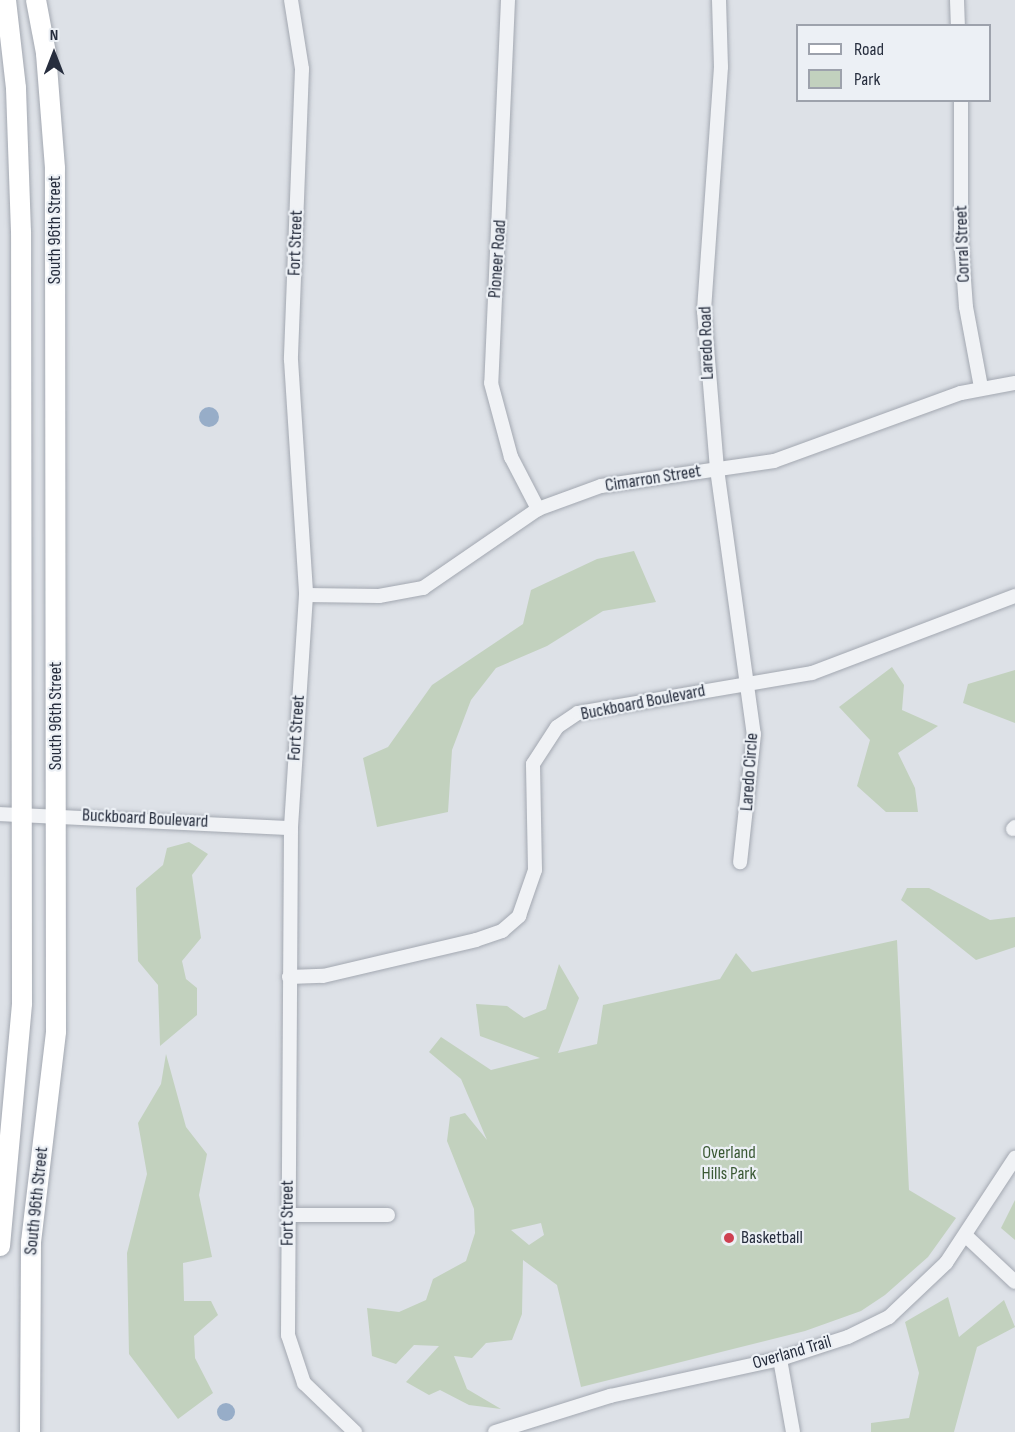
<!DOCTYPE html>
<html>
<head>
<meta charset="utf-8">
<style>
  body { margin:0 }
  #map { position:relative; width:1015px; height:1432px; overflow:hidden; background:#dde1e7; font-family:"Sofia Sans Condensed",sans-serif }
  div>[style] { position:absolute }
  .green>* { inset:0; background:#c2d1be }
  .water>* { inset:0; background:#97adc8 }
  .round { border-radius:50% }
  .roads { filter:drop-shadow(0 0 2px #a3a8b1) drop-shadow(0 0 2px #a3a8b1) }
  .minor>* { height:14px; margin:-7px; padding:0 7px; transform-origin:7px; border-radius:7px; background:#f0f2f5 }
  .secondary>* { height:20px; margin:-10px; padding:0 10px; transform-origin:10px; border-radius:10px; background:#fff }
  .dots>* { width:16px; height:16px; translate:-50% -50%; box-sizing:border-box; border:3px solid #ecf0f5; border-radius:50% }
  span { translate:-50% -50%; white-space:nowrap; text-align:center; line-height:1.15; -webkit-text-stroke:4.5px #ecf0f5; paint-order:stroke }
  .street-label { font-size:18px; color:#272e3e }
  .park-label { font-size:18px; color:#3a5934 }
  .poi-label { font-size:18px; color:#272e3e }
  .left { translate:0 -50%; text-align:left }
  .legend { position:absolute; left:796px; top:24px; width:195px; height:78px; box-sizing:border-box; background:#ecf0f5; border:2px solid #9da2ac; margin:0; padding:8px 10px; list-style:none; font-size:18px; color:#272e3e }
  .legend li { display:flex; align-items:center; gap:12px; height:30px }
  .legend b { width:30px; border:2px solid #9da2ac }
  .north { position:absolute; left:24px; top:24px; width:60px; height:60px; -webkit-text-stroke:4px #ecf0f5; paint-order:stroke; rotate:0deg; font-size:16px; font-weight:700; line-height:24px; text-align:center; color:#272e3e }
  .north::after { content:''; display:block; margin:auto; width:21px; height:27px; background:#272e3e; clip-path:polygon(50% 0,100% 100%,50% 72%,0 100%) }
</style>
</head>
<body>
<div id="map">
  <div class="green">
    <i style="clip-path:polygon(634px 551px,656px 602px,603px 611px,547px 646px,496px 668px,471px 700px,452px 750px,448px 812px,377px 827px,363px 758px,388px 747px,432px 685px,523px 624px,531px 590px,597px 559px)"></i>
    <i style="clip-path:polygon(892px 667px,904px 685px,902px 710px,938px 726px,898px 753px,915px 788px,918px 812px,886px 812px,857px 786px,870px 740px,839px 707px)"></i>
    <i style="clip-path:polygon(1015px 670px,1015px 723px,963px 703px,968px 684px)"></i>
    <i style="clip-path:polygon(189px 842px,208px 854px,192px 875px,201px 938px,182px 961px,186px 979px,197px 988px,197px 1015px,160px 1046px,158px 985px,138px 961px,136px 888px,163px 865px,167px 848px)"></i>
    <i style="clip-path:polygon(907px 888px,929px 888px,990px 920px,1015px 917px,1015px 947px,976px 960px,901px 900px)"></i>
    <i style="clip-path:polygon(evenodd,897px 940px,909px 1190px,956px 1218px,928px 1257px,885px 1295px,861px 1311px,805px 1331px,581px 1387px,557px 1285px,523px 1260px,522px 1314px,512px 1340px,486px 1343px,472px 1358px,454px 1356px,467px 1389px,501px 1409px,469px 1405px,440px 1390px,429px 1395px,406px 1382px,439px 1346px,414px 1345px,396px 1364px,372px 1356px,367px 1308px,399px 1312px,426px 1300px,433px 1279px,466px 1261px,475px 1233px,474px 1209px,447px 1141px,450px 1117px,465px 1113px,487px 1140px,461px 1079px,429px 1052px,441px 1037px,491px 1070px,540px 1058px,480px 1036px,476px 1004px,507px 1006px,524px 1018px,546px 1009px,559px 964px,579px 998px,558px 1053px,597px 1044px,603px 1005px,720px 979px,736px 953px,752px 972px,897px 940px,541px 1223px,544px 1235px,529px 1245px,511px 1230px,541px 1223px)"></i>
    <i style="clip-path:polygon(166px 1054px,186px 1127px,207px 1154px,199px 1195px,212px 1257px,183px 1263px,184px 1301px,211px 1301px,218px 1315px,194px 1336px,195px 1358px,213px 1393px,178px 1419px,129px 1354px,127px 1253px,147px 1174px,138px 1123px,161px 1084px)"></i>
    <i style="clip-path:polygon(1015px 1200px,1015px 1240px,1001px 1228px)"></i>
    <i style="clip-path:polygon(948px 1297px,959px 1337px,1004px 1300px,1015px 1327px,977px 1347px,954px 1432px,871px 1432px,871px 1423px,909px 1418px,919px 1373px,905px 1322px)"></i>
  </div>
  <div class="water">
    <i class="round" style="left:199px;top:407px;width:20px;height:20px"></i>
    <i class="round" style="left:217px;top:1403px;width:18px;height:18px"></i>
  </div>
  <div class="roads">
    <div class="minor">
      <i style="left:291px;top:0;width:70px;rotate:80.9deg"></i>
      <i style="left:302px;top:69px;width:291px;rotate:92.2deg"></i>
      <i style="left:291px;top:360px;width:235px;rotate:86.3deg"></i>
      <i style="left:306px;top:595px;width:233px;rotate:93.7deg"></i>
      <i style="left:291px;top:828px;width:507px;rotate:90.34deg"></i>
      <i style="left:288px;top:1335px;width:51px;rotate:71.6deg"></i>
      <i style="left:304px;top:1383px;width:71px;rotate:43.9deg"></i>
      <i style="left:508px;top:0;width:383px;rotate:92.5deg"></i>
      <i style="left:491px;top:383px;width:77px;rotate:74.9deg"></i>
      <i style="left:511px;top:457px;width:59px;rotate:62.6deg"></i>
      <i style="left:719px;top:0;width:67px;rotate:88.3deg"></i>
      <i style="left:721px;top:67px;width:245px;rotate:94deg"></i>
      <i style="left:704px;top:311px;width:159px;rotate:85.3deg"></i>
      <i style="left:717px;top:469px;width:268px;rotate:82.1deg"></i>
      <i style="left:754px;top:734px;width:129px;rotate:96.2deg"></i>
      <i style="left:957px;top:0;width:26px;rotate:88deg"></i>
      <i style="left:961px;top:100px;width:139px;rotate:90deg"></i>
      <i style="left:961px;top:239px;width:68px;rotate:85.8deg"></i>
      <i style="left:966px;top:307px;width:81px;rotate:79.4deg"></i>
      <i style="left:306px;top:595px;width:73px;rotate:0.8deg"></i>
      <i style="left:379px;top:596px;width:45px;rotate:-10.3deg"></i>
      <i style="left:423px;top:588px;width:140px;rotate:-34.5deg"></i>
      <i style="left:538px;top:509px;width:67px;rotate:-20.1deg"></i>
      <i style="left:601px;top:486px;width:175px;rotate:-8.2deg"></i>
      <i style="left:774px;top:461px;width:199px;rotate:-20deg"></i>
      <i style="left:961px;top:393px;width:55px;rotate:-10.5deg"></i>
      <i style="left:0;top:814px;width:291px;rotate:2.8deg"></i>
      <i style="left:1013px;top:829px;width:3px;rotate:-45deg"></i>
      <i style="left:289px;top:977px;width:34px;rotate:-2deg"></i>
      <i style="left:323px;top:976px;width:157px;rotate:-13.2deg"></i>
      <i style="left:476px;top:940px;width:28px;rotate:-19deg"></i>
      <i style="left:502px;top:931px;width:23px;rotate:-41deg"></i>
      <i style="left:519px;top:916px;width:49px;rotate:-70.8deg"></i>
      <i style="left:535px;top:870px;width:106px;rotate:-91.1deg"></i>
      <i style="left:533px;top:764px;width:44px;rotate:-57deg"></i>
      <i style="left:557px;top:727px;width:25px;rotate:-34deg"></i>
      <i style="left:578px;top:713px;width:237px;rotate:-9.7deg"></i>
      <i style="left:812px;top:673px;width:217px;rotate:-20.8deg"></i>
      <i style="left:288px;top:1215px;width:100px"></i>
      <i style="left:966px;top:1236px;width:67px;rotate:43.2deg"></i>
      <i style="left:780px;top:1359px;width:74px;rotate:79.9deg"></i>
      <i style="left:495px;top:1432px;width:121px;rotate:-17.4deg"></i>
      <i style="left:610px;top:1396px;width:174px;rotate:-12.3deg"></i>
      <i style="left:780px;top:1359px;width:71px;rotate:-17.9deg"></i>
      <i style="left:848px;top:1337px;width:46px;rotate:-26deg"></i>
      <i style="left:889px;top:1317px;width:79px;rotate:-43.5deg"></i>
      <i style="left:946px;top:1263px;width:126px;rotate:-56.7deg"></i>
    </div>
    <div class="secondary">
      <i style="left:0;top:1246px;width:244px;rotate:-84.8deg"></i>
      <i style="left:22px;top:1003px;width:771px;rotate:-90.07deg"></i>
      <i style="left:21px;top:232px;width:144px;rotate:-92deg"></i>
      <i style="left:16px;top:88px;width:89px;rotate:-96.5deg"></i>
      <i style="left:30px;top:1432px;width:190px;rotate:-89.7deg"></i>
      <i style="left:31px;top:1242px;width:212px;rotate:-83.2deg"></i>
      <i style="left:56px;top:1031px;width:863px;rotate:-90.07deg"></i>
      <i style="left:55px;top:168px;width:115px;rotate:-94.5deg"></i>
      <i style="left:46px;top:53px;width:54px;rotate:-100.7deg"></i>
    </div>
  </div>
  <div class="dots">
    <i style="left:729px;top:1238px;background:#ce4051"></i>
  </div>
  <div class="street-label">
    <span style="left:55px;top:230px;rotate:-90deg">South 96th Street</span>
    <span style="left:296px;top:243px;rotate:-88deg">Fort Street</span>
    <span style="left:963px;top:244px;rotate:-92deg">Corral Street</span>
    <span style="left:498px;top:259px;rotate:-86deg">Pioneer Road</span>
    <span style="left:707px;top:343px;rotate:-92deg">Laredo Road</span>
    <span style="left:653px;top:479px;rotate:-9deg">Cimarron Street</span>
    <span style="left:643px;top:703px;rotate:-11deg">Buckboard Boulevard</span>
    <span style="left:56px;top:716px;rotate:-90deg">South 96th Street</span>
    <span style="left:297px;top:728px;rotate:-86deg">Fort Street</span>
    <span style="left:750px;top:772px;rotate:-86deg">Laredo Circle</span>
    <span style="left:145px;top:819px;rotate:3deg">Buckboard Boulevard</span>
    <span style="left:37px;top:1201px;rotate:-84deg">South 96th Street</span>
    <span style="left:288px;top:1213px;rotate:-90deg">Fort Street</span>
    <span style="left:792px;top:1353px;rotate:-16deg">Overland Trail</span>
  </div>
  <div class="park-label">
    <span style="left:729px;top:1164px">Overland<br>Hills Park</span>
  </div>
  <div class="poi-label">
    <span class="left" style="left:741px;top:1238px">Basketball</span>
  </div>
  <ul class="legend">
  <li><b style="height:8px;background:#fff"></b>Road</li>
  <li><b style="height:16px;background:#c2d1be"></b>Park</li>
  </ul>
  <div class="north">N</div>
</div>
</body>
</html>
